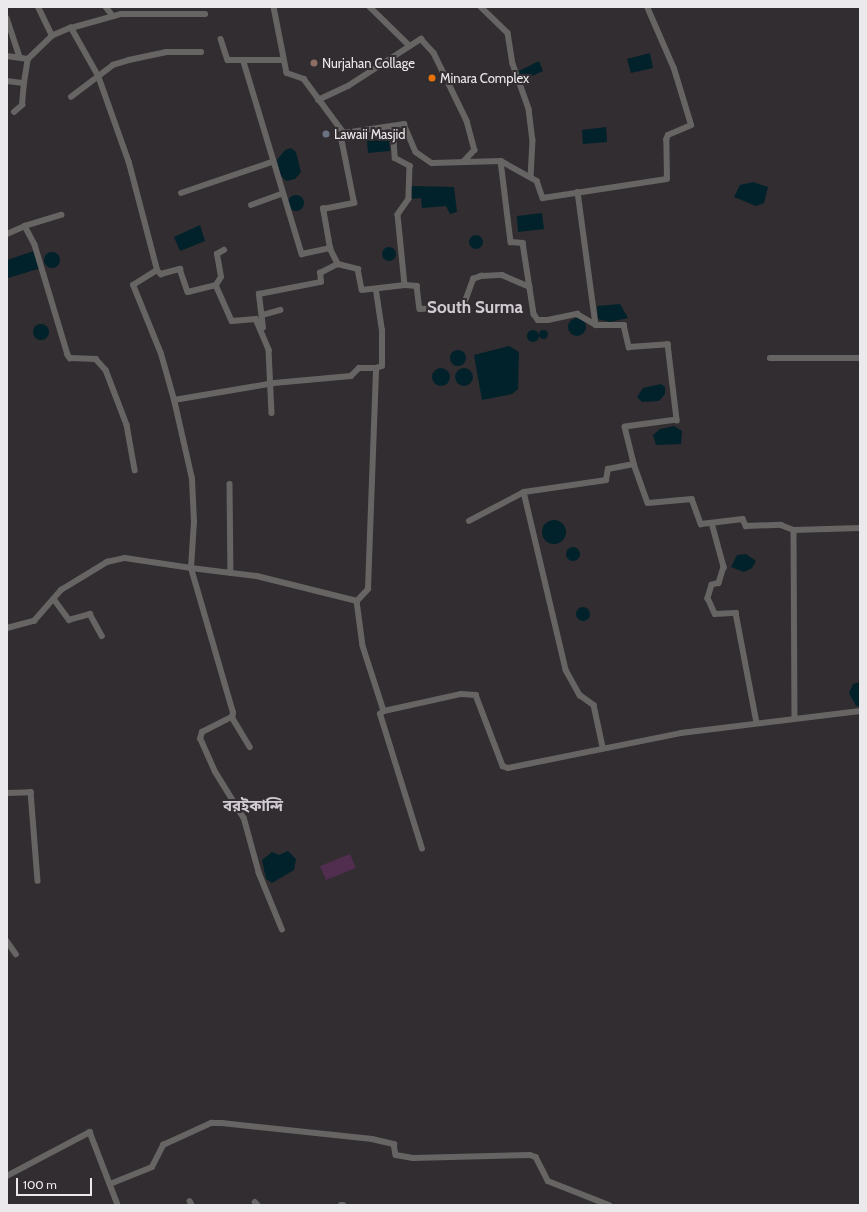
<!DOCTYPE html>
<html>
<head>
<meta charset="utf-8">
<style>
  body { margin:0 }
  #map { position:relative; width:867px; height:1212px; overflow:hidden; background:#312d30; font-family:Cabin,"Noto Sans Bengali",sans-serif }
  div>[style] { position:absolute }
  .green>* { inset:0; background:#512d4f }
  .water>* { inset:0; background:#02222b }
  .round { border-radius:50% }
  .minor>* { height:5.5px; margin:-2.75px; padding:0 2.75px; transform-origin:2.75px; border-radius:2.75px; background:#676464 }
  .dots>* { width:11px; height:11px; translate:-50% -50%; box-sizing:border-box; border:2px solid #312d30; border-radius:50% }
  span { translate:-50% -50%; white-space:nowrap; text-align:center; line-height:1.15; -webkit-text-stroke:4px #312d30; paint-order:stroke }
  .poi-label { font-size:13px; color:#ece9ec }
  .left { translate:0 -50%; text-align:left }
  .quarter-label { font-size:15px; color:#d1cbd1; font-weight:700 }
  .district-label { font-size:17px; color:#d1cbd1; font-weight:700 }
  .frame { position:absolute; inset:0; border:8px solid #ece9ec; pointer-events:none }
  .scale { position:absolute; left:16px; top:1178px; width:76px; height:18px; box-sizing:border-box; border:2px solid #ece9ec; border-top:0; padding-left:5px; font-size:12px; line-height:14px; white-space:nowrap; color:#ece9ec; -webkit-text-stroke:3px #312d30; paint-order:stroke }
</style>
</head>
<body>
<div id="map">
  <div class="green">
    <i style="clip-path:polygon(350px 854px,356px 868px,326px 880px,320px 866px)"></i>
  </div>
  <div class="water">
    <i style="clip-path:polygon(650px 53px,653px 68px,631px 73px,627px 59px)"></i>
    <i style="clip-path:polygon(539px 61px,543px 71px,521px 81px,517px 72px)"></i>
    <i style="clip-path:polygon(606px 127px,607px 142px,583px 144px,582px 130px)"></i>
    <i style="clip-path:polygon(389px 139px,390px 151px,368px 153px,367px 141px)"></i>
    <i style="clip-path:polygon(291px 148px,296px 152px,301px 172px,295px 179px,286px 181px,280px 175px,277px 160px,285px 150px)"></i>
    <i style="clip-path:polygon(753px 182px,768px 187px,764px 203px,756px 206px,734px 197px,740px 185px)"></i>
    <i style="clip-path:polygon(411px 186px,454px 187px,457px 212px,450px 214px,446px 206px,422px 208px,421px 198px,412px 199px)"></i>
    <i class="round" style="left:288px;top:195px;width:16px;height:16px"></i>
    <i style="clip-path:polygon(542px 213px,544px 229px,518px 232px,517px 216px)"></i>
    <i style="clip-path:polygon(200px 225px,205px 241px,180px 251px,174px 237px)"></i>
    <i class="round" style="left:469px;top:235px;width:14px;height:14px"></i>
    <i class="round" style="left:382px;top:247px;width:14px;height:14px"></i>
    <i style="clip-path:polygon(34px 251px,41px 268px,8px 278px,7px 260px)"></i>
    <i class="round" style="left:44px;top:252px;width:16px;height:16px"></i>
    <i style="clip-path:polygon(620px 304px,628px 318px,610px 322px,598px 319px,597px 306px)"></i>
    <i class="round" style="left:568px;top:318px;width:18px;height:18px"></i>
    <i class="round" style="left:33px;top:324px;width:16px;height:16px"></i>
    <i class="round" style="left:538.5px;top:329.5px;width:9px;height:9px"></i>
    <i class="round" style="left:527px;top:330px;width:12px;height:12px"></i>
    <i style="clip-path:polygon(509px 346px,519px 352px,518px 389px,512px 394px,482px 400px,474px 355px)"></i>
    <i class="round" style="left:450px;top:350px;width:16px;height:16px"></i>
    <i class="round" style="left:455px;top:368px;width:18px;height:18px"></i>
    <i class="round" style="left:432px;top:368px;width:18px;height:18px"></i>
    <i style="clip-path:polygon(661px 384px,665px 387px,665px 394px,659px 401px,642px 402px,637px 397px,643px 388px)"></i>
    <i style="clip-path:polygon(674px 426px,682px 431px,681px 444px,656px 445px,653px 435px,660px 429px)"></i>
    <i class="round" style="left:542px;top:520px;width:24px;height:24px"></i>
    <i class="round" style="left:566px;top:547px;width:14px;height:14px"></i>
    <i style="clip-path:polygon(746px 554px,756px 561px,752px 568px,744px 572px,731px 567px,737px 555px)"></i>
    <i class="round" style="left:576px;top:607px;width:14px;height:14px"></i>
    <i style="clip-path:polygon(860px 682px,860px 706px,856px 706px,849px 693px,853px 684px)"></i>
    <i style="clip-path:polygon(288px 851px,296px 859px,294px 870px,272px 883px,266px 879px,262px 860px,272px 852px,279px 855px)"></i>
  </div>
  <div class="minor">
    <i style="left:106px;top:7px;width:11px;rotate:52deg"></i>
    <i style="left:274px;top:7px;width:67px;rotate:78.9deg"></i>
    <i style="left:287px;top:73px;width:18px;rotate:19deg"></i>
    <i style="left:304px;top:79px;width:67px;rotate:53.5deg"></i>
    <i style="left:344px;top:133px;width:61px;rotate:-8.5deg"></i>
    <i style="left:404px;top:124px;width:30px;rotate:67deg"></i>
    <i style="left:416px;top:152px;width:19px;rotate:35deg"></i>
    <i style="left:432px;top:163px;width:69px;rotate:-1.7deg"></i>
    <i style="left:501px;top:161px;width:41px;rotate:29.1deg"></i>
    <i style="left:537px;top:181px;width:18px;rotate:71deg"></i>
    <i style="left:543px;top:198px;width:125px;rotate:-8.7deg"></i>
    <i style="left:667px;top:179px;width:39px;rotate:-91deg"></i>
    <i style="left:666px;top:140px;width:5px;rotate:-68deg"></i>
    <i style="left:668px;top:135px;width:25px;rotate:-23deg"></i>
    <i style="left:691px;top:125px;width:59px;rotate:-106.9deg"></i>
    <i style="left:674px;top:69px;width:68px;rotate:-113.5deg"></i>
    <i style="left:370px;top:7px;width:54px;rotate:44.3deg"></i>
    <i style="left:481px;top:7px;width:37px;rotate:44deg"></i>
    <i style="left:508px;top:33px;width:31px;rotate:81deg"></i>
    <i style="left:513px;top:64px;width:48px;rotate:70.4deg"></i>
    <i style="left:529px;top:109px;width:31px;rotate:83deg"></i>
    <i style="left:533px;top:140px;width:37px;rotate:93deg"></i>
    <i style="left:7px;top:18px;width:41px;rotate:71.6deg"></i>
    <i style="left:71px;top:28px;width:52px;rotate:-15.6deg"></i>
    <i style="left:121px;top:14px;width:84px"></i>
    <i style="left:221px;top:39px;width:22px;rotate:72deg"></i>
    <i style="left:228px;top:60px;width:55px"></i>
    <i style="left:7px;top:56px;width:21px;rotate:8deg"></i>
    <i style="left:244px;top:62px;width:201px;rotate:73.2deg"></i>
    <i style="left:302px;top:254px;width:29px;rotate:-12deg"></i>
    <i style="left:330px;top:248px;width:18px;rotate:63deg"></i>
    <i style="left:338px;top:264px;width:21px;rotate:14deg"></i>
    <i style="left:358px;top:269px;width:21px;rotate:79deg"></i>
    <i style="left:362px;top:290px;width:43px;rotate:-6.6deg"></i>
    <i style="left:7px;top:81px;width:17px;rotate:7deg"></i>
    <i style="left:24px;top:83px;width:24px;rotate:-81deg"></i>
    <i style="left:28px;top:59px;width:33px;rotate:-44deg"></i>
    <i style="left:71px;top:97px;width:53px;rotate:-37.3deg"></i>
    <i style="left:113px;top:65px;width:17px;rotate:-17deg"></i>
    <i style="left:129px;top:60px;width:38px;rotate:-12deg"></i>
    <i style="left:166px;top:52px;width:35px"></i>
    <i style="left:318px;top:100px;width:33px;rotate:-25deg"></i>
    <i style="left:348px;top:86px;width:87px;rotate:-32.8deg"></i>
    <i style="left:421px;top:39px;width:19px;rotate:47deg"></i>
    <i style="left:434px;top:53px;width:76px;rotate:64.1deg"></i>
    <i style="left:467px;top:121px;width:30px;rotate:75deg"></i>
    <i style="left:475px;top:150px;width:16px;rotate:133deg"></i>
    <i style="left:14px;top:112px;width:11px;rotate:-41deg"></i>
    <i style="left:22px;top:105px;width:22px;rotate:-85deg"></i>
    <i style="left:393px;top:126px;width:32px;rotate:86deg"></i>
    <i style="left:395px;top:158px;width:17px;rotate:28deg"></i>
    <i style="left:410px;top:166px;width:33px;rotate:92deg"></i>
    <i style="left:409px;top:199px;width:19px;rotate:125deg"></i>
    <i style="left:398px;top:215px;width:70px;rotate:84.3deg"></i>
    <i style="left:405px;top:285px;width:12px;rotate:5deg"></i>
    <i style="left:417px;top:286px;width:23px;rotate:83deg"></i>
    <i style="left:420px;top:309px;width:43px;rotate:-2.7deg"></i>
    <i style="left:463px;top:307px;width:30px;rotate:-70deg"></i>
    <i style="left:473px;top:279px;width:9px;rotate:-21deg"></i>
    <i style="left:481px;top:276px;width:21px;rotate:-3deg"></i>
    <i style="left:502px;top:275px;width:30px;rotate:23deg"></i>
    <i style="left:501px;top:161px;width:82px;rotate:83deg"></i>
    <i style="left:511px;top:242px;width:12px;rotate:5deg"></i>
    <i style="left:523px;top:243px;width:72px;rotate:81.2deg"></i>
    <i style="left:534px;top:314px;width:7px;rotate:56deg"></i>
    <i style="left:538px;top:320px;width:10px"></i>
    <i style="left:548px;top:320px;width:30px;rotate:-12deg"></i>
    <i style="left:577px;top:314px;width:22px;rotate:30deg"></i>
    <i style="left:578px;top:192px;width:134px;rotate:82.3deg"></i>
    <i style="left:596px;top:325px;width:28px"></i>
    <i style="left:624px;top:325px;width:23px;rotate:77deg"></i>
    <i style="left:629px;top:347px;width:39px;rotate:-4deg"></i>
    <i style="left:668px;top:344px;width:77px;rotate:83.2deg"></i>
    <i style="left:677px;top:420px;width:52px;rotate:172.3deg"></i>
    <i style="left:625px;top:427px;width:38px;rotate:76deg"></i>
    <i style="left:181px;top:193px;width:96px;rotate:-18.8deg"></i>
    <i style="left:251px;top:205px;width:33px;rotate:-20deg"></i>
    <i style="left:25px;top:226px;width:38px;rotate:-17deg"></i>
    <i style="left:7px;top:234px;width:20px;rotate:-24deg"></i>
    <i style="left:25px;top:226px;width:21px;rotate:62deg"></i>
    <i style="left:35px;top:245px;width:115px;rotate:73.3deg"></i>
    <i style="left:68px;top:355px;width:4px;rotate:56deg"></i>
    <i style="left:70px;top:358px;width:26px;rotate:2deg"></i>
    <i style="left:96px;top:359px;width:15px;rotate:48deg"></i>
    <i style="left:106px;top:370px;width:59px;rotate:69.1deg"></i>
    <i style="left:127px;top:425px;width:46px;rotate:79.9deg"></i>
    <i style="left:330px;top:248px;width:40px;rotate:-100deg"></i>
    <i style="left:323px;top:209px;width:32px;rotate:-11deg"></i>
    <i style="left:354px;top:203px;width:66px;rotate:-101.3deg"></i>
    <i style="left:341px;top:138px;width:6px;rotate:-59deg"></i>
    <i style="left:157px;top:270px;width:6px;rotate:45deg"></i>
    <i style="left:161px;top:274px;width:20px;rotate:-15deg"></i>
    <i style="left:180px;top:269px;width:24px;rotate:71deg"></i>
    <i style="left:188px;top:292px;width:29px;rotate:-14deg"></i>
    <i style="left:216px;top:285px;width:39px;rotate:66deg"></i>
    <i style="left:232px;top:321px;width:24px;rotate:-5deg"></i>
    <i style="left:256px;top:319px;width:34px;rotate:67deg"></i>
    <i style="left:269px;top:350px;width:63px;rotate:87.3deg"></i>
    <i style="left:216px;top:285px;width:9px;rotate:-58deg"></i>
    <i style="left:221px;top:277px;width:23px;rotate:-100deg"></i>
    <i style="left:217px;top:254px;width:8px;rotate:-30deg"></i>
    <i style="left:263px;top:315px;width:18px;rotate:-16deg"></i>
    <i style="left:263px;top:328px;width:34px;rotate:-97deg"></i>
    <i style="left:259px;top:294px;width:63px;rotate:-11deg"></i>
    <i style="left:321px;top:282px;width:9px;rotate:-96deg"></i>
    <i style="left:320px;top:273px;width:20px;rotate:-27deg"></i>
    <i style="left:770px;top:358px;width:90px"></i>
    <i style="left:174px;top:400px;width:101px;rotate:-9.6deg"></i>
    <i style="left:274px;top:383px;width:77px;rotate:-5.2deg"></i>
    <i style="left:351px;top:376px;width:11px;rotate:-45deg"></i>
    <i style="left:359px;top:368px;width:17px"></i>
    <i style="left:230px;top:484px;width:89px;rotate:89.4deg"></i>
    <i style="left:524px;top:492px;width:183px;rotate:76.7deg"></i>
    <i style="left:566px;top:670px;width:29px;rotate:61deg"></i>
    <i style="left:580px;top:695px;width:17px;rotate:36deg"></i>
    <i style="left:594px;top:705px;width:43px;rotate:77.9deg"></i>
    <i style="left:469px;top:521px;width:62px;rotate:-27.8deg"></i>
    <i style="left:524px;top:492px;width:83px;rotate:-8.3deg"></i>
    <i style="left:606px;top:480px;width:11px;rotate:-80deg"></i>
    <i style="left:608px;top:469px;width:26px;rotate:-11deg"></i>
    <i style="left:634px;top:464px;width:41px;rotate:70.3deg"></i>
    <i style="left:648px;top:503px;width:44px;rotate:-5.2deg"></i>
    <i style="left:692px;top:499px;width:27px;rotate:70deg"></i>
    <i style="left:701px;top:524px;width:42px;rotate:-6.8deg"></i>
    <i style="left:743px;top:519px;width:8px;rotate:67deg"></i>
    <i style="left:746px;top:526px;width:35px;rotate:-2deg"></i>
    <i style="left:781px;top:525px;width:14px;rotate:21deg"></i>
    <i style="left:794px;top:530px;width:66px;rotate:-1.7deg"></i>
    <i style="left:712px;top:523px;width:46px;rotate:74.7deg"></i>
    <i style="left:724px;top:567px;width:17px;rotate:107deg"></i>
    <i style="left:719px;top:583px;width:7px;rotate:164deg"></i>
    <i style="left:712px;top:585px;width:14px;rotate:107deg"></i>
    <i style="left:708px;top:598px;width:17px;rotate:66deg"></i>
    <i style="left:715px;top:614px;width:21px;rotate:-3deg"></i>
    <i style="left:736px;top:613px;width:112px;rotate:79.2deg"></i>
    <i style="left:794px;top:530px;width:188px;rotate:89.7deg"></i>
    <i style="left:54px;top:599px;width:26px;rotate:54deg"></i>
    <i style="left:69px;top:620px;width:22px;rotate:-16deg"></i>
    <i style="left:90px;top:614px;width:25px;rotate:61deg"></i>
    <i style="left:357px;top:601px;width:16px;rotate:-47deg"></i>
    <i style="left:368px;top:589px;width:221px;rotate:-87.9deg"></i>
    <i style="left:376px;top:368px;width:6px;rotate:-18deg"></i>
    <i style="left:382px;top:366px;width:35px;rotate:-90deg"></i>
    <i style="left:382px;top:331px;width:40px;rotate:-98.5deg"></i>
    <i style="left:357px;top:601px;width:45px;rotate:82.4deg"></i>
    <i style="left:363px;top:646px;width:68px;rotate:72.1deg"></i>
    <i style="left:7px;top:628px;width:28px;rotate:-15deg"></i>
    <i style="left:34px;top:621px;width:41px;rotate:-48.9deg"></i>
    <i style="left:61px;top:590px;width:54px;rotate:-31.3deg"></i>
    <i style="left:107px;top:562px;width:18px;rotate:-13deg"></i>
    <i style="left:125px;top:558px;width:67px;rotate:8.6deg"></i>
    <i style="left:191px;top:568px;width:46px;rotate:-86.3deg"></i>
    <i style="left:194px;top:522px;width:43px;rotate:-92.7deg"></i>
    <i style="left:192px;top:479px;width:81px;rotate:-102.8deg"></i>
    <i style="left:174px;top:400px;width:48px;rotate:-105.8deg"></i>
    <i style="left:161px;top:354px;width:74px;rotate:-112.1deg"></i>
    <i style="left:133px;top:285px;width:28px;rotate:-32deg"></i>
    <i style="left:157px;top:270px;width:111px;rotate:-104.7deg"></i>
    <i style="left:129px;top:163px;width:92px;rotate:-109.6deg"></i>
    <i style="left:98px;top:76px;width:55px;rotate:-119.4deg"></i>
    <i style="left:71px;top:28px;width:21px;rotate:157deg"></i>
    <i style="left:52px;top:36px;width:32px;rotate:-116deg"></i>
    <i style="left:232px;top:717px;width:35px;rotate:59deg"></i>
    <i style="left:7px;top:793px;width:24px;rotate:-2deg"></i>
    <i style="left:31px;top:792px;width:89px;rotate:85.5deg"></i>
    <i style="left:422px;top:849px;width:141px;rotate:-107.3deg"></i>
    <i style="left:380px;top:714px;width:5px;rotate:-37deg"></i>
    <i style="left:384px;top:711px;width:79px;rotate:-12.4deg"></i>
    <i style="left:461px;top:694px;width:15px;rotate:4deg"></i>
    <i style="left:476px;top:695px;width:76px;rotate:69.2deg"></i>
    <i style="left:503px;top:766px;width:5px;rotate:22deg"></i>
    <i style="left:508px;top:768px;width:177px;rotate:-11.4deg"></i>
    <i style="left:681px;top:733px;width:180px;rotate:-7deg"></i>
    <i style="left:282px;top:930px;width:61px;rotate:-112.3deg"></i>
    <i style="left:259px;top:874px;width:57px;rotate:-105.3deg"></i>
    <i style="left:244px;top:819px;width:55px;rotate:-121.7deg"></i>
    <i style="left:215px;top:772px;width:36px;rotate:-114deg"></i>
    <i style="left:200px;top:739px;width:7px;rotate:-74deg"></i>
    <i style="left:202px;top:732px;width:34px;rotate:-27deg"></i>
    <i style="left:232px;top:717px;width:4px;rotate:-76deg"></i>
    <i style="left:233px;top:713px;width:151px;rotate:-106.2deg"></i>
    <i style="left:191px;top:568px;width:66px;rotate:6.9deg"></i>
    <i style="left:257px;top:576px;width:103px;rotate:14deg"></i>
    <i style="left:7px;top:941px;width:16px;rotate:55deg"></i>
    <i style="left:7px;top:1176px;width:94px;rotate:-27.9deg"></i>
    <i style="left:90px;top:1132px;width:78px;rotate:69deg"></i>
    <i style="left:110px;top:1184px;width:45px;rotate:-22deg"></i>
    <i style="left:152px;top:1167px;width:25px;rotate:-63deg"></i>
    <i style="left:163px;top:1145px;width:53px;rotate:-24.6deg"></i>
    <i style="left:211px;top:1123px;width:11px"></i>
    <i style="left:222px;top:1123px;width:151px;rotate:6.1deg"></i>
    <i style="left:372px;top:1139px;width:23px;rotate:13deg"></i>
    <i style="left:394px;top:1144px;width:11px;rotate:80deg"></i>
    <i style="left:396px;top:1155px;width:17px;rotate:10deg"></i>
    <i style="left:413px;top:1158px;width:117px;rotate:-1.5deg"></i>
    <i style="left:530px;top:1155px;width:6px;rotate:18deg"></i>
    <i style="left:536px;top:1157px;width:27px;rotate:63deg"></i>
    <i style="left:548px;top:1181px;width:66px;rotate:21.5deg"></i>
    <i style="left:190px;top:1201px;width:4px;rotate:63deg"></i>
    <i style="left:255px;top:1202px;width:4px;rotate:45deg"></i>
    <i style="left:341px;top:1205px;width:2px"></i>
  </div>
  <div class="dots">
    <i style="left:314px;top:63px;background:#8d6e63"></i>
    <i style="left:432px;top:78px;background:#e8710a"></i>
    <i style="left:326px;top:134px;background:#6b7280"></i>
  </div>
  <div class="poi-label">
    <span class="left" style="left:322px;top:63px">Nurjahan Collage</span>
    <span class="left" style="left:440px;top:78px">Minara Complex</span>
    <span class="left" style="left:334px;top:134px">Lawaii Masjid</span>
  </div>
  <div class="quarter-label">
    <span style="left:253px;top:807px">বরইকান্দি</span>
  </div>
  <div class="district-label">
    <span style="left:475px;top:308px">South Surma</span>
  </div>
  <div class="frame"></div>
  <div class="scale">100 m</div>
</div>
</body>
</html>
